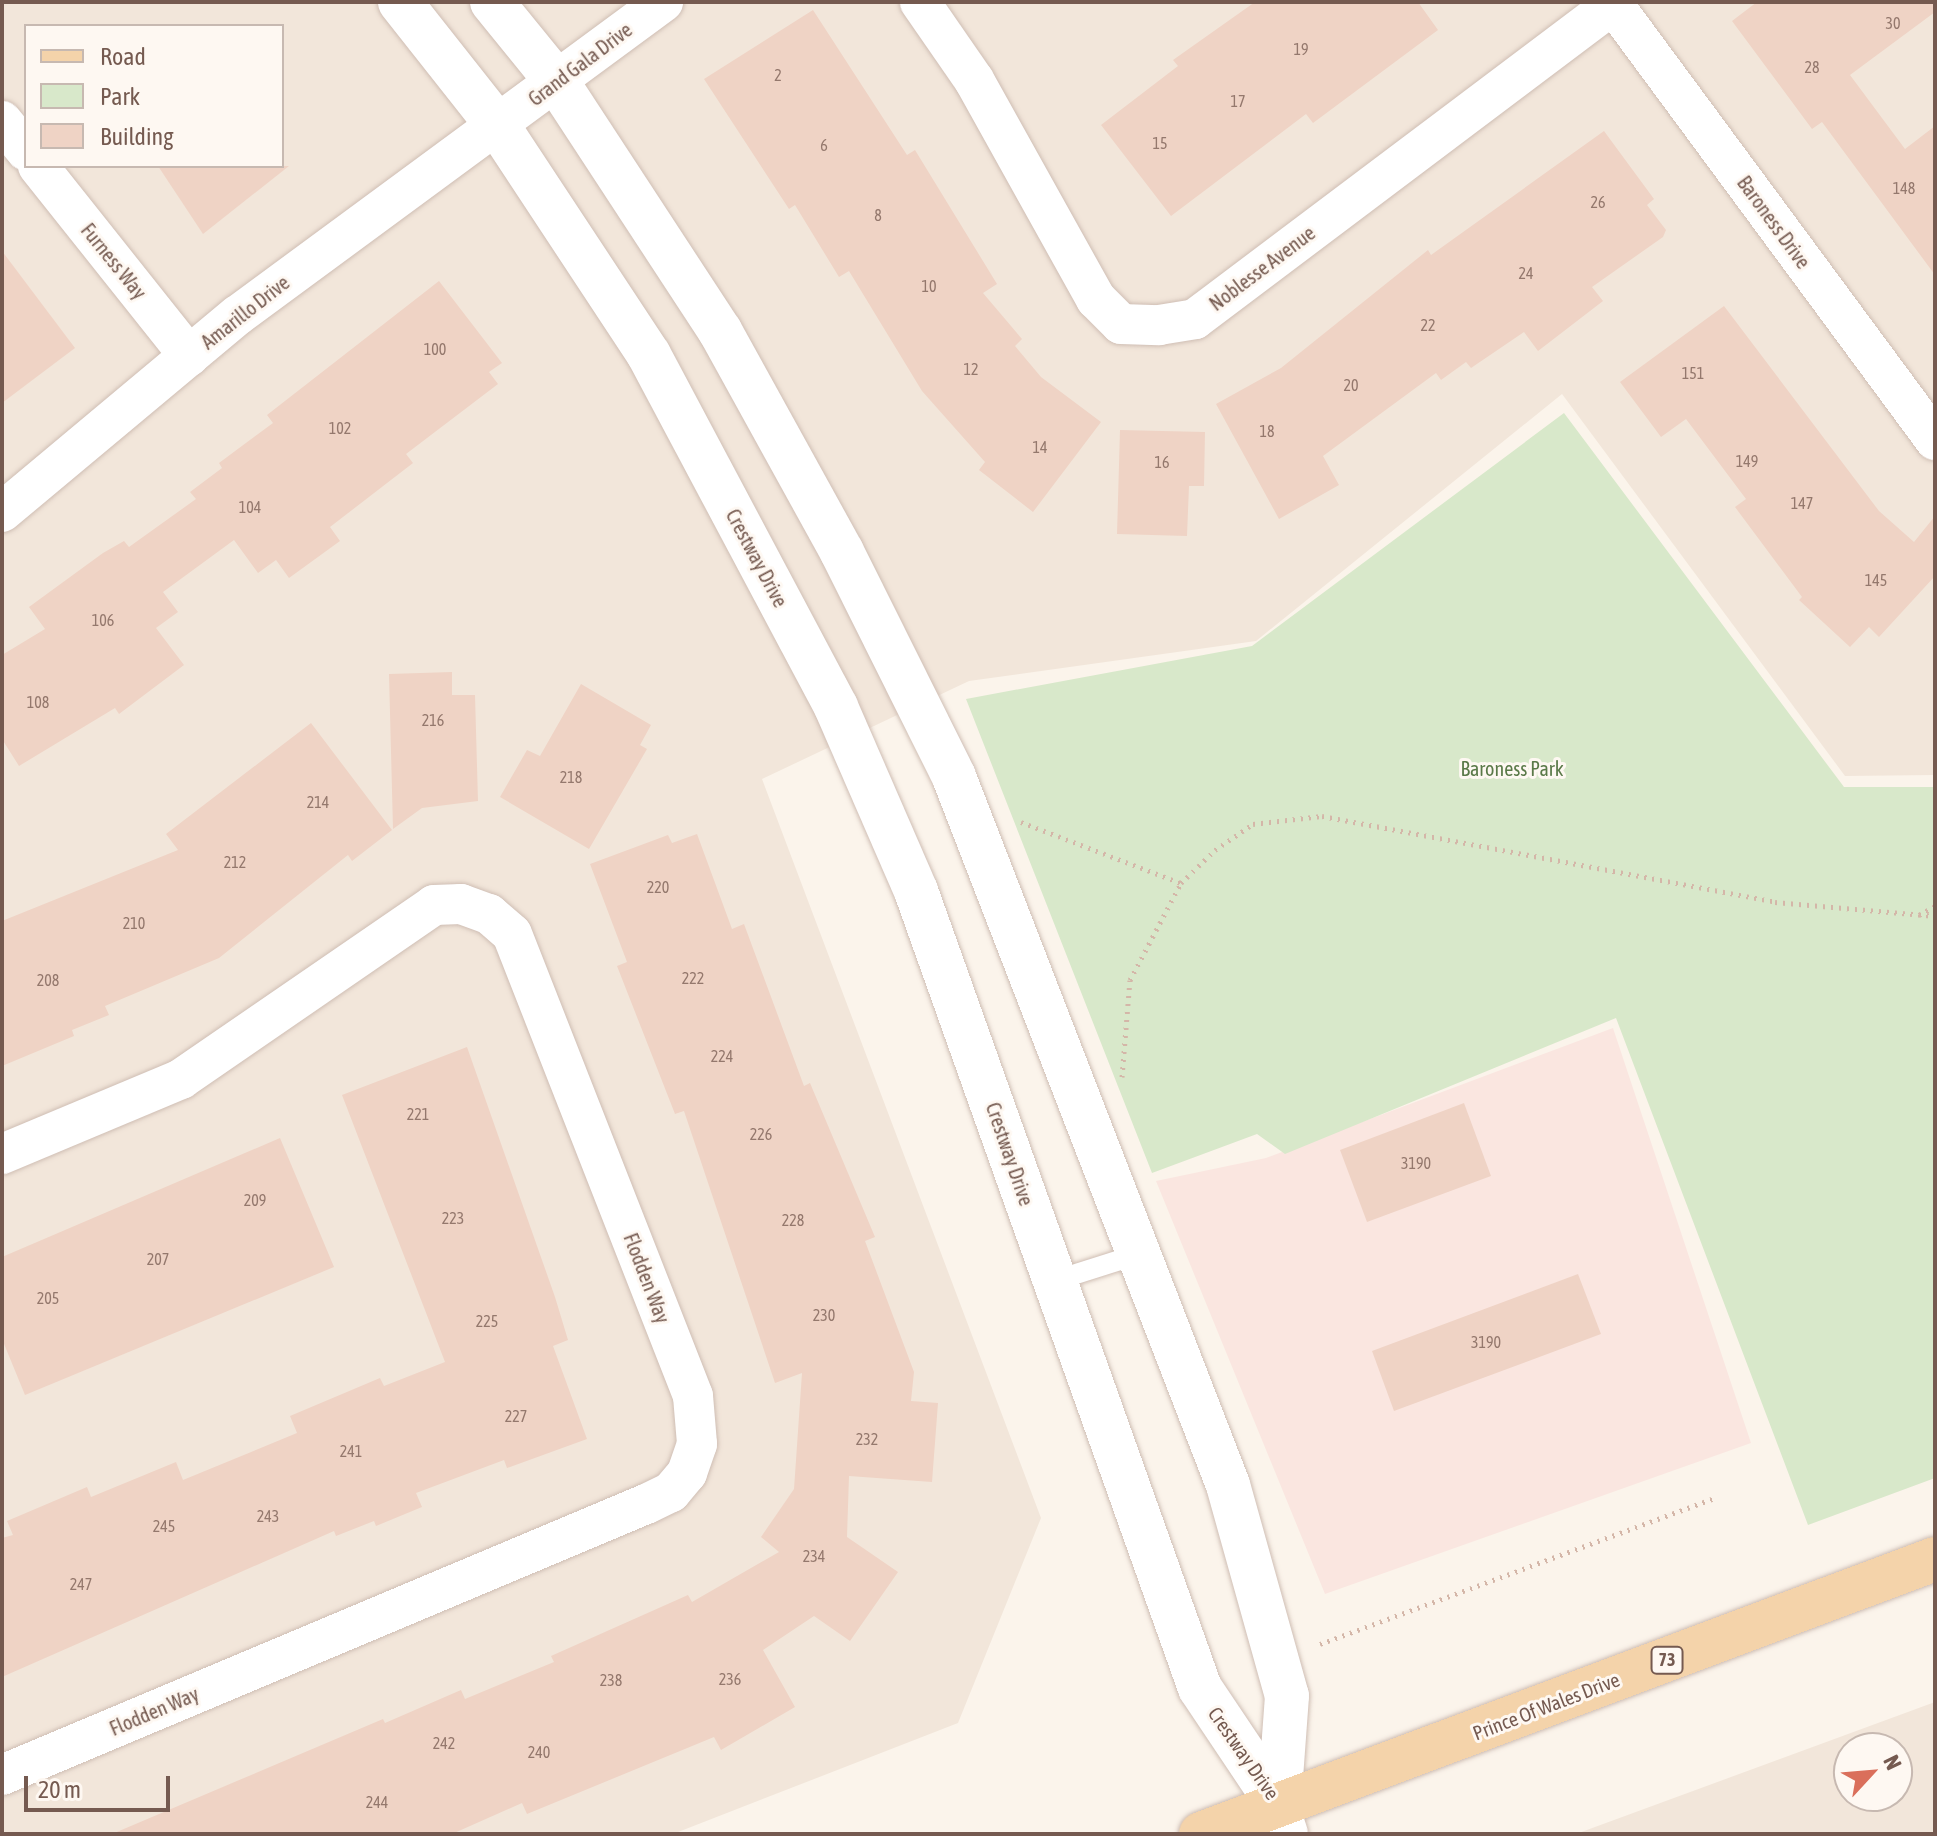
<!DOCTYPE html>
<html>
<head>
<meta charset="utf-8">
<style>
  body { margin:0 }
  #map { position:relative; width:1937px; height:1836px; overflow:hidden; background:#fbf4eb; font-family:"Asap Condensed",sans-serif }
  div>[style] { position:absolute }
  .residential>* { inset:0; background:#f2e6da }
  .commercial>* { inset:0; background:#fae6e0 }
  .green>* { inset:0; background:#d8e8ca }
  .building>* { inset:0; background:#efd3c5 }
  .path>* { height:5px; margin-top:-2.5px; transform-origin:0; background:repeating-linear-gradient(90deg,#d4b6a8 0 2px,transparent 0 8px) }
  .roads { filter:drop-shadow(0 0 2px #cfbeb4) drop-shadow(0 0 2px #cfbeb4) }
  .lane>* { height:20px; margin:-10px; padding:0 10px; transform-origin:10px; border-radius:10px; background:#fff }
  .street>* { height:40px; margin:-20px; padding:0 20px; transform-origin:20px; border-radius:20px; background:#fff }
  .secondary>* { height:44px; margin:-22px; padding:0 22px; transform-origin:22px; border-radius:22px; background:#fff }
  .primary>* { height:44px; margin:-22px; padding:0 22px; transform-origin:22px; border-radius:22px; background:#f4d3aa }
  span { translate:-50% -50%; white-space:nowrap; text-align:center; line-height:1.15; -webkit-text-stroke:6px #fef8f2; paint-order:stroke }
  .number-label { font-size:16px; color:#94786d }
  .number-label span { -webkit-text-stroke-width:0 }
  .shield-label span { padding:2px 6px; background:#fef8f2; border:2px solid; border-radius:6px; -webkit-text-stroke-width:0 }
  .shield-label { font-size:18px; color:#755a50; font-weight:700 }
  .street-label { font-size:20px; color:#755a50 }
  .park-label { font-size:20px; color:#5a7948 }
  .frame { position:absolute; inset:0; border:4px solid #755a50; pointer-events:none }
  .legend { position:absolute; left:24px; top:24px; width:260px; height:144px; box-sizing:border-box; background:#fef8f2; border:2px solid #c7b9b1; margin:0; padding:10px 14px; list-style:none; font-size:24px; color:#755a50 }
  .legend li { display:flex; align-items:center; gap:16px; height:40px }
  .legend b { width:40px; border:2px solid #c7b9b1 }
  .north { position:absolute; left:1833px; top:1732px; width:80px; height:80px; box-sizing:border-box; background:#fef8f2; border:2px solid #c7b9b1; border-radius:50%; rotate:64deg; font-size:22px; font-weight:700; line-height:32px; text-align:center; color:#755a50 }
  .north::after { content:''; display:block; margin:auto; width:28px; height:36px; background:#da6f5b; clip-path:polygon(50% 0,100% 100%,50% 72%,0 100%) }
  .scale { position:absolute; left:24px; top:1776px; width:146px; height:36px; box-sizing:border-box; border:4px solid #755a50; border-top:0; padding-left:10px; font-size:24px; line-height:28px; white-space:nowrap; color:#755a50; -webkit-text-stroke:6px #fef8f2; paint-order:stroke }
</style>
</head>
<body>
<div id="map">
  <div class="residential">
    <i style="clip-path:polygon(evenodd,2px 2px,1935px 2px,1935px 775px,1845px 776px,1562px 394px,1256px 641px,969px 681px,762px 779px,1041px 1518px,958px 1723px,673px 1834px,2px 1834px,2px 2px,26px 26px,282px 26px,282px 166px,26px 166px,26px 26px)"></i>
    <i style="clip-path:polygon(evenodd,1935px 1702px,1935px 1834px,1576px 1834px,1935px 1702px,1849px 1748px,1897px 1748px,1897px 1796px,1849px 1796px,1849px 1748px)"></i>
  </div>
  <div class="commercial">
    <i style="clip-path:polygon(1613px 1028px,1751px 1443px,1325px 1594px,1156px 1181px,1266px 1158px)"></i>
  </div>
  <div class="green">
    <i style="clip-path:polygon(1564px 413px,1844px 787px,1935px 787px,1935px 1478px,1808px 1525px,1616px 1018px,1285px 1154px,1257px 1134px,1152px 1173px,966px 699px,1252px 646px)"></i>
  </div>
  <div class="building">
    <i style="clip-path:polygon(1255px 2px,1418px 2px,1438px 30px,1313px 123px,1306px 114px,1171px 216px,1101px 125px,1178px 66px,1173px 60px)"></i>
    <i style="clip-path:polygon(1757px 2px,1935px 2px,1935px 12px,1850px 75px,1905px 149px,1935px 126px,1935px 275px,1822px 122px,1812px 129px,1732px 21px)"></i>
    <i style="clip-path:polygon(813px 10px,907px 155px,915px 150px,997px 284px,983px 293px,1022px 339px,1015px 346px,1041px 377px,1101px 422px,1033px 512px,979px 470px,985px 462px,922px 391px,849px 271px,839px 277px,795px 205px,789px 209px,704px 79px)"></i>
    <i style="clip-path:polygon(1604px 131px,1654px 199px,1647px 205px,1666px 230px,1663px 237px,1592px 287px,1603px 301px,1538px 351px,1524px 332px,1471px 368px,1466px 362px,1441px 380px,1436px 373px,1323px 456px,1339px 485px,1279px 519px,1216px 404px,1281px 368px,1428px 250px,1431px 255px)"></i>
    <i style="clip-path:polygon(158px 166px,289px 166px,203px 234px)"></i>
    <i style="clip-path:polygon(2px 251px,75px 348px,2px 403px)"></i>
    <i style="clip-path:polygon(439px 281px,502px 363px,489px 372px,498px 384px,406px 454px,413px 463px,330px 527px,340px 541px,289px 578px,276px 560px,258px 573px,234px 540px,163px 592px,178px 612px,156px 628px,184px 665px,119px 714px,115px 708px,19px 766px,2px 739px,2px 655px,45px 629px,29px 607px,103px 553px,124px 541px,129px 547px,196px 499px,190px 492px,222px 468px,219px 463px,273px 423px,267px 415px)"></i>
    <i style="clip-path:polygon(1724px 306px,1879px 511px,1914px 542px,1935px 516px,1935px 576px,1879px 637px,1869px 627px,1850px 647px,1799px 600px,1802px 597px,1735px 507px,1746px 499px,1686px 419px,1661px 437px,1620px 382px)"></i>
    <i style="clip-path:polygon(1120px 430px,1205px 432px,1204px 486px,1189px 486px,1187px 536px,1117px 534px)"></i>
    <i style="clip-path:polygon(452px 672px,452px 695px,475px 695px,478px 801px,422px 808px,393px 829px,389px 674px)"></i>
    <i style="clip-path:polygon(581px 684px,651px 725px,640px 745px,647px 749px,589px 849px,500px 797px,527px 750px,540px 756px)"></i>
    <i style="clip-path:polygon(311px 723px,392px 830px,352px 861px,348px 855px,219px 958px,105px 1006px,109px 1015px,72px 1030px,74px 1036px,2px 1066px,2px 921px,178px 850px,166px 834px)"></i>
    <i style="clip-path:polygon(697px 834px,732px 929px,744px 924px,804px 1086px,810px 1083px,875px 1237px,865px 1241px,914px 1372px,911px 1401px,938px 1403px,932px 1482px,849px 1476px,847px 1537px,898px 1572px,850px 1641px,814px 1616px,763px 1650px,795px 1707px,721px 1750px,714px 1737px,527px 1814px,522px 1803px,452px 1834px,112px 1834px,383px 1719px,385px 1723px,461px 1690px,465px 1699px,554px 1662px,551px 1656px,688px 1595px,692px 1602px,779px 1552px,761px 1537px,794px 1489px,802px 1373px,775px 1383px,684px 1111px,675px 1114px,617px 966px,627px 962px,590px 864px,668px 835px,672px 843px)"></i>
    <i style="clip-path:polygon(467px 1047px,555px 1297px,568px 1340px,553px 1346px,587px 1439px,507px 1468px,504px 1460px,416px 1493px,422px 1507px,376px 1526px,374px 1521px,336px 1536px,334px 1531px,2px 1677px,2px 1538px,13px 1535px,7px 1521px,87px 1487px,91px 1497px,176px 1462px,183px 1480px,297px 1433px,290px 1416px,380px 1378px,384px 1386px,445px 1362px,342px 1095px)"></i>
    <i style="clip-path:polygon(1464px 1103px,1491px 1176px,1367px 1222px,1340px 1150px)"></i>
    <i style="clip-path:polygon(280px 1138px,334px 1267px,25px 1395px,2px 1339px,2px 1257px)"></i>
    <i style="clip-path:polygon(1578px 1274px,1601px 1334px,1394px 1411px,1372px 1351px)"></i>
  </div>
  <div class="path">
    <i style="left:1021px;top:822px;width:171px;rotate:20.9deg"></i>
    <i style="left:1919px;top:915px;width:18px;rotate:-29deg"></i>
    <i style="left:1122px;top:1077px;width:97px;rotate:-85.3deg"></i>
    <i style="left:1130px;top:980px;width:110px;rotate:-62.3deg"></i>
    <i style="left:1181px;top:883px;width:47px;rotate:-44.1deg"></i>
    <i style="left:1215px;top:850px;width:46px;rotate:-34.4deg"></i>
    <i style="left:1253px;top:824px;width:69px;rotate:-6.6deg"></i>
    <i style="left:1322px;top:816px;width:461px;rotate:10.7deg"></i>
    <i style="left:1775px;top:902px;width:161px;rotate:5deg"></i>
    <i style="left:1320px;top:1644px;width:419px;rotate:-20.3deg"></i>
  </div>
  <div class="roads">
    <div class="lane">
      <i style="left:1054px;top:1281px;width:89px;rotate:-17.6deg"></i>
    </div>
    <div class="street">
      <i style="left:920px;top:2px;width:95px;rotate:55.3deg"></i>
      <i style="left:974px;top:80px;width:251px;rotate:60.9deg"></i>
      <i style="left:1096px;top:299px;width:35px;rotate:45deg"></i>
      <i style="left:1121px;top:324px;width:38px;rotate:2deg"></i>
      <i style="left:1159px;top:325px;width:36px;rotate:-9deg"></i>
      <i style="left:1195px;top:319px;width:527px;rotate:-36.98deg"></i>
      <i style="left:1613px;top:4px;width:542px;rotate:53.55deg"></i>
      <i style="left:2px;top:121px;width:38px;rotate:51deg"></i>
      <i style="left:38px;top:166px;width:243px;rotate:51.5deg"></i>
      <i style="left:2px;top:512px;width:307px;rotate:-39.9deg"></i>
      <i style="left:238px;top:315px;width:528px;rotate:-36.37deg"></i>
      <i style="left:2px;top:1154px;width:194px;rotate:-22.7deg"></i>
      <i style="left:181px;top:1079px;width:307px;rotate:-34.5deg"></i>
      <i style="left:434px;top:905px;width:27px;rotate:-2deg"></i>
      <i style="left:461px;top:904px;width:30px;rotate:20deg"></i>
      <i style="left:489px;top:914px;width:30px;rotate:41deg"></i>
      <i style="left:512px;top:934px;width:496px;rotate:68.6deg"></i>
      <i style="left:693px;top:1396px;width:48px;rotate:85.2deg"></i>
      <i style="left:697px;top:1444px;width:31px;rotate:109deg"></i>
      <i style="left:687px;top:1473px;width:25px;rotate:130deg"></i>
      <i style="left:671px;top:1492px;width:28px;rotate:154deg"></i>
      <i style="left:646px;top:1504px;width:699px;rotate:157.18deg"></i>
      <i style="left:1279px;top:1806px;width:29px;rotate:72deg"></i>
    </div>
    <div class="secondary">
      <i style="left:400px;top:2px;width:158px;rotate:51.7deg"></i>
      <i style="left:498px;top:126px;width:274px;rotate:56.6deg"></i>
      <i style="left:649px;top:355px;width:399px;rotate:62deg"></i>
      <i style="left:836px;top:707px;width:201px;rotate:66.5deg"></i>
      <i style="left:916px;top:891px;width:846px;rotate:70.39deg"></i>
      <i style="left:1200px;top:1688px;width:142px;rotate:56.2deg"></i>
      <i style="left:492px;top:2px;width:103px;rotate:50.9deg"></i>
      <i style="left:557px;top:82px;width:298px;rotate:56.8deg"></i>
      <i style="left:720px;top:331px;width:252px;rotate:61.1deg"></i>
      <i style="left:842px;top:552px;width:251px;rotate:63.5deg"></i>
      <i style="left:954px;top:777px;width:759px;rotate:68.84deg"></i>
      <i style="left:1228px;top:1485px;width:219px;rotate:74.4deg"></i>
      <i style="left:1287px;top:1696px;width:110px;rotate:94.2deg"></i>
    </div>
    <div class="primary">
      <i style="left:1201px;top:1834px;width:784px;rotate:-20.54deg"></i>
    </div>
  </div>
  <div class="number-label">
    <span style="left:1893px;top:23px">30</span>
    <span style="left:1301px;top:49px">19</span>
    <span style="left:1812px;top:67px">28</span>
    <span style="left:778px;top:75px">2</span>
    <span style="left:1238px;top:101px">17</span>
    <span style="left:1160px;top:143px">15</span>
    <span style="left:824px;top:145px">6</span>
    <span style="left:1904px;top:188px">148</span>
    <span style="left:1598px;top:202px">26</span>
    <span style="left:878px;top:215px">8</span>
    <span style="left:1526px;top:273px">24</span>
    <span style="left:929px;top:286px">10</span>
    <span style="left:1428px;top:325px">22</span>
    <span style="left:435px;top:349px">100</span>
    <span style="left:971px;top:369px">12</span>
    <span style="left:1693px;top:373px">151</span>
    <span style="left:1351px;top:385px">20</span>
    <span style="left:340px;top:428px">102</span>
    <span style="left:1267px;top:431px">18</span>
    <span style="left:1040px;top:447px">14</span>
    <span style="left:1747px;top:461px">149</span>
    <span style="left:1162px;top:462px">16</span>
    <span style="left:1802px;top:503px">147</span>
    <span style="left:250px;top:507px">104</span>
    <span style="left:1876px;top:580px">145</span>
    <span style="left:103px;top:620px">106</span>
    <span style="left:38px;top:702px">108</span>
    <span style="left:433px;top:720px">216</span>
    <span style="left:571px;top:777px">218</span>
    <span style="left:318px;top:802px">214</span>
    <span style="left:235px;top:862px">212</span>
    <span style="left:658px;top:887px">220</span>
    <span style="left:134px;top:923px">210</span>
    <span style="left:693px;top:978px">222</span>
    <span style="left:48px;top:980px">208</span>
    <span style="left:722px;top:1056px">224</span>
    <span style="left:418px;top:1114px">221</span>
    <span style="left:761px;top:1134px">226</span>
    <span style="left:1416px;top:1163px">3190</span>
    <span style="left:255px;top:1200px">209</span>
    <span style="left:453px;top:1218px">223</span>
    <span style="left:793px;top:1220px">228</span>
    <span style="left:158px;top:1259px">207</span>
    <span style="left:48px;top:1298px">205</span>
    <span style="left:824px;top:1315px">230</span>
    <span style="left:487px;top:1321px">225</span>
    <span style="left:1486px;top:1342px">3190</span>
    <span style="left:516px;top:1416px">227</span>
    <span style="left:867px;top:1439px">232</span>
    <span style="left:351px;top:1451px">241</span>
    <span style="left:268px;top:1516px">243</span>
    <span style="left:164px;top:1526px">245</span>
    <span style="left:814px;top:1556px">234</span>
    <span style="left:81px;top:1584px">247</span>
    <span style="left:730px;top:1679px">236</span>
    <span style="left:611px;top:1680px">238</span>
    <span style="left:444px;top:1743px">242</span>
    <span style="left:539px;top:1752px">240</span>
    <span style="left:377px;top:1802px">244</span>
  </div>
  <div class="shield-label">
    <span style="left:1667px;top:1660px">73</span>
  </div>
  <div class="street-label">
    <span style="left:580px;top:64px;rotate:-37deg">Grand Gala Drive</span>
    <span style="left:1774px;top:222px;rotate:54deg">Baroness Drive</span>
    <span style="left:114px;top:261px;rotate:51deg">Furness Way</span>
    <span style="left:1262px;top:268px;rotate:-37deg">Noblesse Avenue</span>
    <span style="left:245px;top:312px;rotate:-38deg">Amarillo Drive</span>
    <span style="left:757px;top:558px;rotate:62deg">Crestway Drive</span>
    <span style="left:1010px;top:1154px;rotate:71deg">Crestway Drive</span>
    <span style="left:647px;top:1278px;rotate:69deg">Flodden Way</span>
    <span style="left:1546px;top:1706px;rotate:-21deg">Prince Of Wales Drive</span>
    <span style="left:154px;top:1711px;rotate:-23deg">Flodden Way</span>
    <span style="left:1244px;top:1753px;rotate:55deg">Crestway Drive</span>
  </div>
  <div class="park-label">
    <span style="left:1512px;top:768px">Baroness Park</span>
  </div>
  <div class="frame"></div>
  <ul class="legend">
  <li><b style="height:10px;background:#f4d3aa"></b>Road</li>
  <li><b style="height:22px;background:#d8e8ca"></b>Park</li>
  <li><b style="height:22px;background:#efd3c5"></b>Building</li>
  </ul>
  <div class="north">N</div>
  <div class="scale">20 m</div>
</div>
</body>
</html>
